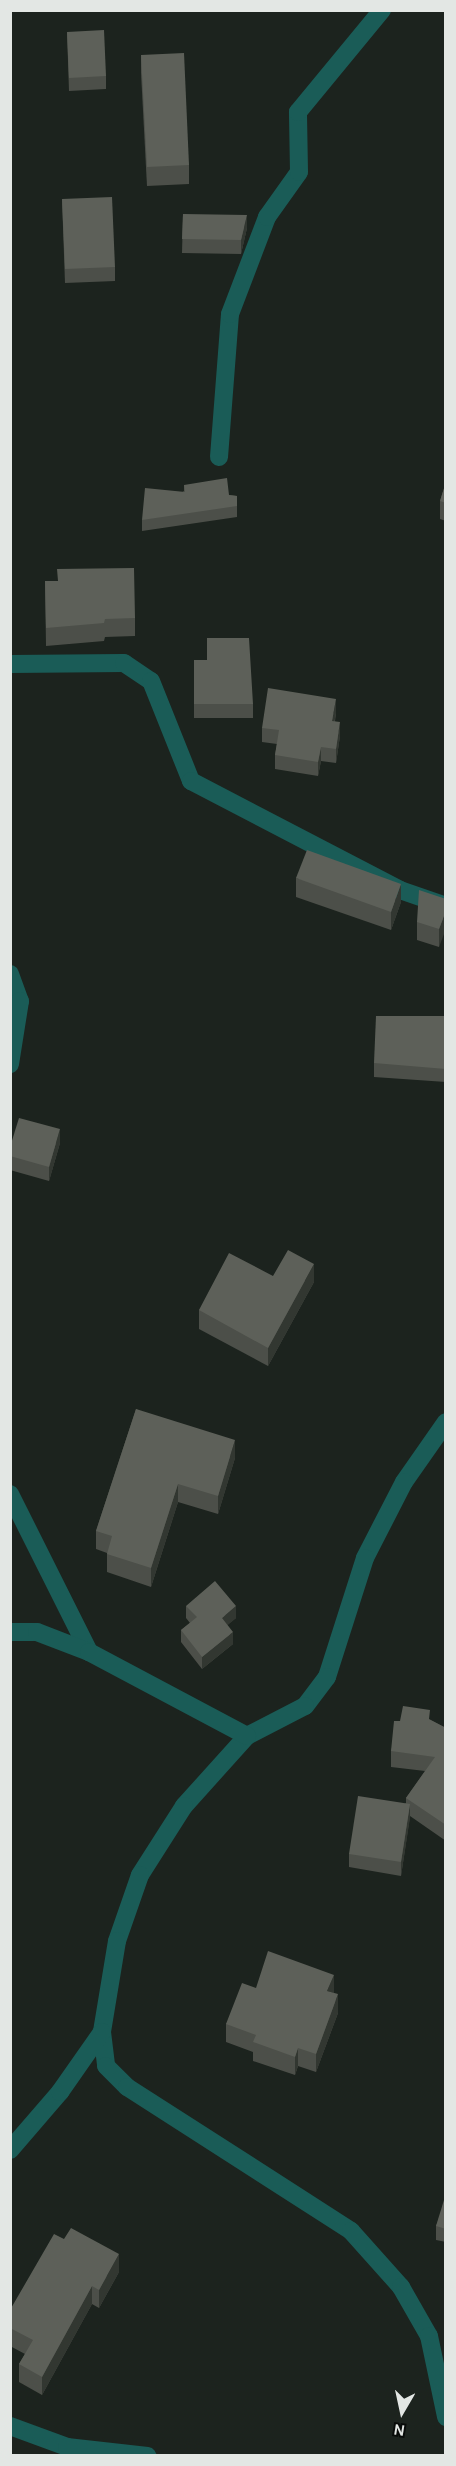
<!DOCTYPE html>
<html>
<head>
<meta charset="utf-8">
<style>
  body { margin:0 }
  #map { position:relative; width:456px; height:2466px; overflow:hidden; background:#1c231e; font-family:Karla,sans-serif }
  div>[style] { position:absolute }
  .minor>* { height:18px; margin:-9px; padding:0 9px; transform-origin:9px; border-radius:9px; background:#1a5c57 }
  .wall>* { inset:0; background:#4c4f49 }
  .shaded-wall>* { inset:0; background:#323731 }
  .building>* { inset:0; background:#5d6059 }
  span { translate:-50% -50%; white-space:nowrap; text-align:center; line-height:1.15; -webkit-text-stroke:5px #080b09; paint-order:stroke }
  .frame { position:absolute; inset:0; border:12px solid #e3e7e4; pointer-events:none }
  .north { position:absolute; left:372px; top:2382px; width:60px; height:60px; -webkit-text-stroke:4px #080b09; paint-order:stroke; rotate:189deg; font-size:16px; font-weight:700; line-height:24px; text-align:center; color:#e3e7e4 }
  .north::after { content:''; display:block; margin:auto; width:21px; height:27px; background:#e3e7e4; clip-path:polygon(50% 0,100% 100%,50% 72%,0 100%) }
</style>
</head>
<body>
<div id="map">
  <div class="minor">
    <i style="left:219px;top:457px;width:143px;rotate:-85.6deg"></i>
    <i style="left:230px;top:314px;width:104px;rotate:-69.1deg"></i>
    <i style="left:267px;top:217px;width:55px;rotate:-54.6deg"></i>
    <i style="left:299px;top:172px;width:60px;rotate:-91deg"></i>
    <i style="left:298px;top:112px;width:132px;rotate:-50.5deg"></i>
    <i style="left:10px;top:664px;width:114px;rotate:-0.5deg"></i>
    <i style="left:124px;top:663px;width:32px;rotate:34deg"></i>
    <i style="left:151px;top:681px;width:108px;rotate:68.2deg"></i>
    <i style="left:191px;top:781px;width:236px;rotate:27.5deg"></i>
    <i style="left:400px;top:890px;width:49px;rotate:19.2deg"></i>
    <i style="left:10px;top:974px;width:29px;rotate:70deg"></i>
    <i style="left:20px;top:1001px;width:64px;rotate:99deg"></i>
    <i style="left:446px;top:1422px;width:73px;rotate:125deg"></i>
    <i style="left:404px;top:1482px;width:85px;rotate:117.2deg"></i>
    <i style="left:365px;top:1558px;width:125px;rotate:107.7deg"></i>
    <i style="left:327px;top:1677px;width:36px;rotate:127deg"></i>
    <i style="left:305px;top:1706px;width:65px;rotate:152.7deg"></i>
    <i style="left:247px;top:1736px;width:94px;rotate:132deg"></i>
    <i style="left:184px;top:1806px;width:82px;rotate:122.5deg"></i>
    <i style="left:140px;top:1875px;width:70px;rotate:109.2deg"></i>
    <i style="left:117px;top:1941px;width:92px;rotate:99.4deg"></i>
    <i style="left:102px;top:2032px;width:34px;rotate:83deg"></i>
    <i style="left:106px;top:2066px;width:30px;rotate:45deg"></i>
    <i style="left:127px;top:2087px;width:266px;rotate:32.7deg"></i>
    <i style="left:351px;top:2231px;width:75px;rotate:48.2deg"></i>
    <i style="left:401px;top:2287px;width:56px;rotate:60.3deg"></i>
    <i style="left:429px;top:2336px;width:83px;rotate:78.1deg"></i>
    <i style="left:10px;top:1494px;width:177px;rotate:63.4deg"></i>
    <i style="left:10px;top:1632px;width:27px"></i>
    <i style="left:37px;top:1632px;width:56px;rotate:21deg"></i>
    <i style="left:89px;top:1652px;width:179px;rotate:28deg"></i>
    <i style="left:10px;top:2150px;width:77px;rotate:-49.2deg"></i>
    <i style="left:60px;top:2092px;width:73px;rotate:-55deg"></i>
    <i style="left:10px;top:2426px;width:61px;rotate:20.2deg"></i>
    <i style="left:67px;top:2447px;width:81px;rotate:6.4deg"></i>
  </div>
  <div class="wall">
    <i style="clip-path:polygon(67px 32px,106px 76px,106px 89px,69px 91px)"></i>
    <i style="clip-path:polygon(141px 55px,189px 165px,189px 184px,147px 186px,141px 73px)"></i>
    <i style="clip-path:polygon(62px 199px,115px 267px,115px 281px,65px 283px)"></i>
    <i style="clip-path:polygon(183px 214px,247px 228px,241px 254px,182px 253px)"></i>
    <i style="clip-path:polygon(446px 482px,446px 521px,440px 519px,440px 501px)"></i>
    <i style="clip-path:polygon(184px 485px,229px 495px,237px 496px,237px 517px,142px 531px,142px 520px,184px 491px)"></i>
    <i style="clip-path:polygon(45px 581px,135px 618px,135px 636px,105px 637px,104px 641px,46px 646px)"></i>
    <i style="clip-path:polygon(194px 660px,253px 704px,253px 718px,194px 718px)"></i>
    <i style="clip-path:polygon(336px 713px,335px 721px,340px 736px,336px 763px,321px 761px,318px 776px,275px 769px,275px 755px,277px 744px,262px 742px,262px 728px)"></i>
    <i style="clip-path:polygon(296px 878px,401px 902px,391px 930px,296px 897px)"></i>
    <i style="clip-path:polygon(446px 899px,439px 947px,417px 940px,417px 922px)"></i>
    <i style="clip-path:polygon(446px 1016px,446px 1082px,374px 1077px,374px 1063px)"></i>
    <i style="clip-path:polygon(60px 1143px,49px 1181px,10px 1170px,10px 1147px)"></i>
    <i style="clip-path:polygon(273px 1276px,314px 1282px,268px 1366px,199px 1329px,199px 1310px)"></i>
    <i style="clip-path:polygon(136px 1409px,235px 1458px,218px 1514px,178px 1502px,151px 1587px,107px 1572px,107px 1553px,96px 1549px,96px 1531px)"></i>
    <i style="clip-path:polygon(186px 1606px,236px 1618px,227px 1625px,233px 1644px,202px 1669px,181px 1642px,181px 1630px,190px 1623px,186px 1618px)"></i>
    <i style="clip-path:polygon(430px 1720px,446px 1728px,446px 1841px,410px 1816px,401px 1876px,349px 1867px,349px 1854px,406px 1803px,406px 1798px,425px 1771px,391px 1767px,391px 1751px,400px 1721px)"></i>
    <i style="clip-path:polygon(256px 1988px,334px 1993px,338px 2013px,316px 2072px,298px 2066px,295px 2075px,253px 2061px,253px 2052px,226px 2042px,226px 2024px)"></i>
    <i style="clip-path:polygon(446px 2201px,446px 2242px,436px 2240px,436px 2226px)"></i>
    <i style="clip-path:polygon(119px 2272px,99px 2308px,92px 2304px,42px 2395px,19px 2382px,19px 2364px,25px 2354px,10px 2346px,10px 2310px)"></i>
  </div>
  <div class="shaded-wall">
    <i style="clip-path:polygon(247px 215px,247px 228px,241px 254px,241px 240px)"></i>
    <i style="clip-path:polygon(336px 699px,336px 713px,332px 735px,332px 721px)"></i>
    <i style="clip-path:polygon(340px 722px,340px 736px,336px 763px,336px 749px)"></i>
    <i style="clip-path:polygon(321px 747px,321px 761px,318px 776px,318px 762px)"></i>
    <i style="clip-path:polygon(401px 884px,401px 902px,391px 930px,391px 912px)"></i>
    <i style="clip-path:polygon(446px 911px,446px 929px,439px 947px,439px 929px)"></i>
    <i style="clip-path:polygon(60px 1129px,60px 1143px,49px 1181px,49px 1167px)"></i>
    <i style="clip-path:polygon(314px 1264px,314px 1282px,268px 1366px,268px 1348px)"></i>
    <i style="clip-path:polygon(235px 1440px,235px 1458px,218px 1514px,218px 1496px)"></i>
    <i style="clip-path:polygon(178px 1484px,178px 1502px,151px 1587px,151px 1568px)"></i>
    <i style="clip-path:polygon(236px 1606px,236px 1618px,222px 1630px,222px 1618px)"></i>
    <i style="clip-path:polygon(233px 1632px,233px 1644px,202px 1669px,202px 1657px)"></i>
    <i style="clip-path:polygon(410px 1804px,410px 1818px,401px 1876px,401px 1862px)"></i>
    <i style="clip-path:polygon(334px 1975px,334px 1993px,327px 1991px)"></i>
    <i style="clip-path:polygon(338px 1994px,338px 2013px,316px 2072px,316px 2054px)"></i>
    <i style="clip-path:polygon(298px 2048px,298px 2066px,295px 2075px,295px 2057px)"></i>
    <i style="clip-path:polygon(119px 2254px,119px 2272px,99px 2308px,99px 2290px)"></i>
    <i style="clip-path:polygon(92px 2286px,92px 2304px,42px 2395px,42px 2377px)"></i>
  </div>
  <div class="building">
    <i style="clip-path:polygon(104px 30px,106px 76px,69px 78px,67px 32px)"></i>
    <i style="clip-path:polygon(184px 53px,189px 165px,147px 167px,141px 55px)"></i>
    <i style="clip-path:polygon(112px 197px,115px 267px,65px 269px,62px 199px)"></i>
    <i style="clip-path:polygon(183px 214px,247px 215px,241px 240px,182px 239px)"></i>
    <i style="clip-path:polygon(227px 478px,229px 495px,237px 496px,237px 506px,142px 520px,145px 488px,185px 492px,184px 485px)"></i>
    <i style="clip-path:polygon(446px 482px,446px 503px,440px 501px)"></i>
    <i style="clip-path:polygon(134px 568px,135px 618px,105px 619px,104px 623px,46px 628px,45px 581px,58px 581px,57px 569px)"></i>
    <i style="clip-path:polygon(207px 638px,249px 638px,253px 704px,194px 704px,194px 660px,207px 660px)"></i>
    <i style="clip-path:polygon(268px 688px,336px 699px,332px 721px,340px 722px,336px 749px,321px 747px,318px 762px,275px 755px,279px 730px,262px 728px)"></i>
    <i style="clip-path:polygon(307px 850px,401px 884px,391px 912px,296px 878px)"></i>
    <i style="clip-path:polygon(419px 890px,446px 899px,446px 911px,439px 929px,417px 922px)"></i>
    <i style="clip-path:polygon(376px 1016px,446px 1016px,446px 1069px,374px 1063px)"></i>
    <i style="clip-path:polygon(19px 1118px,60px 1129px,49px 1167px,10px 1156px,10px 1147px)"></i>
    <i style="clip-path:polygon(288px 1250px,314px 1264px,268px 1348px,199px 1310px,229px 1253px,273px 1276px)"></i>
    <i style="clip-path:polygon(136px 1409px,235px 1440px,218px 1496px,178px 1484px,151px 1568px,107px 1554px,112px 1536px,96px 1531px)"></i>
    <i style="clip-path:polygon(215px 1581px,236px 1606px,222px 1618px,233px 1632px,202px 1657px,181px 1630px,197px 1617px,186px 1606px)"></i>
    <i style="clip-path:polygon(403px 1706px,430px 1710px,429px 1719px,446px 1728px,446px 1825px,406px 1798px,435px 1757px,391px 1751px,394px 1721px,400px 1721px)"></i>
    <i style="clip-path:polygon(358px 1796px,410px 1804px,401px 1862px,349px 1854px)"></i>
    <i style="clip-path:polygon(268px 1951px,334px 1975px,327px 1991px,338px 1994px,316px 2054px,298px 2048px,295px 2057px,253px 2042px,256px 2035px,226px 2024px,242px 1983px,256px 1988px)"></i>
    <i style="clip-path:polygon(444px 2200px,446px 2201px,446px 2229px,436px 2226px)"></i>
    <i style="clip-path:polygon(71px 2228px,119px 2254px,99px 2290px,92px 2286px,42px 2377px,19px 2364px,33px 2340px,10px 2328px,10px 2310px,54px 2234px,64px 2239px)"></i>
  </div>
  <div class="frame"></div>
  <div class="north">N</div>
</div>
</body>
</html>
